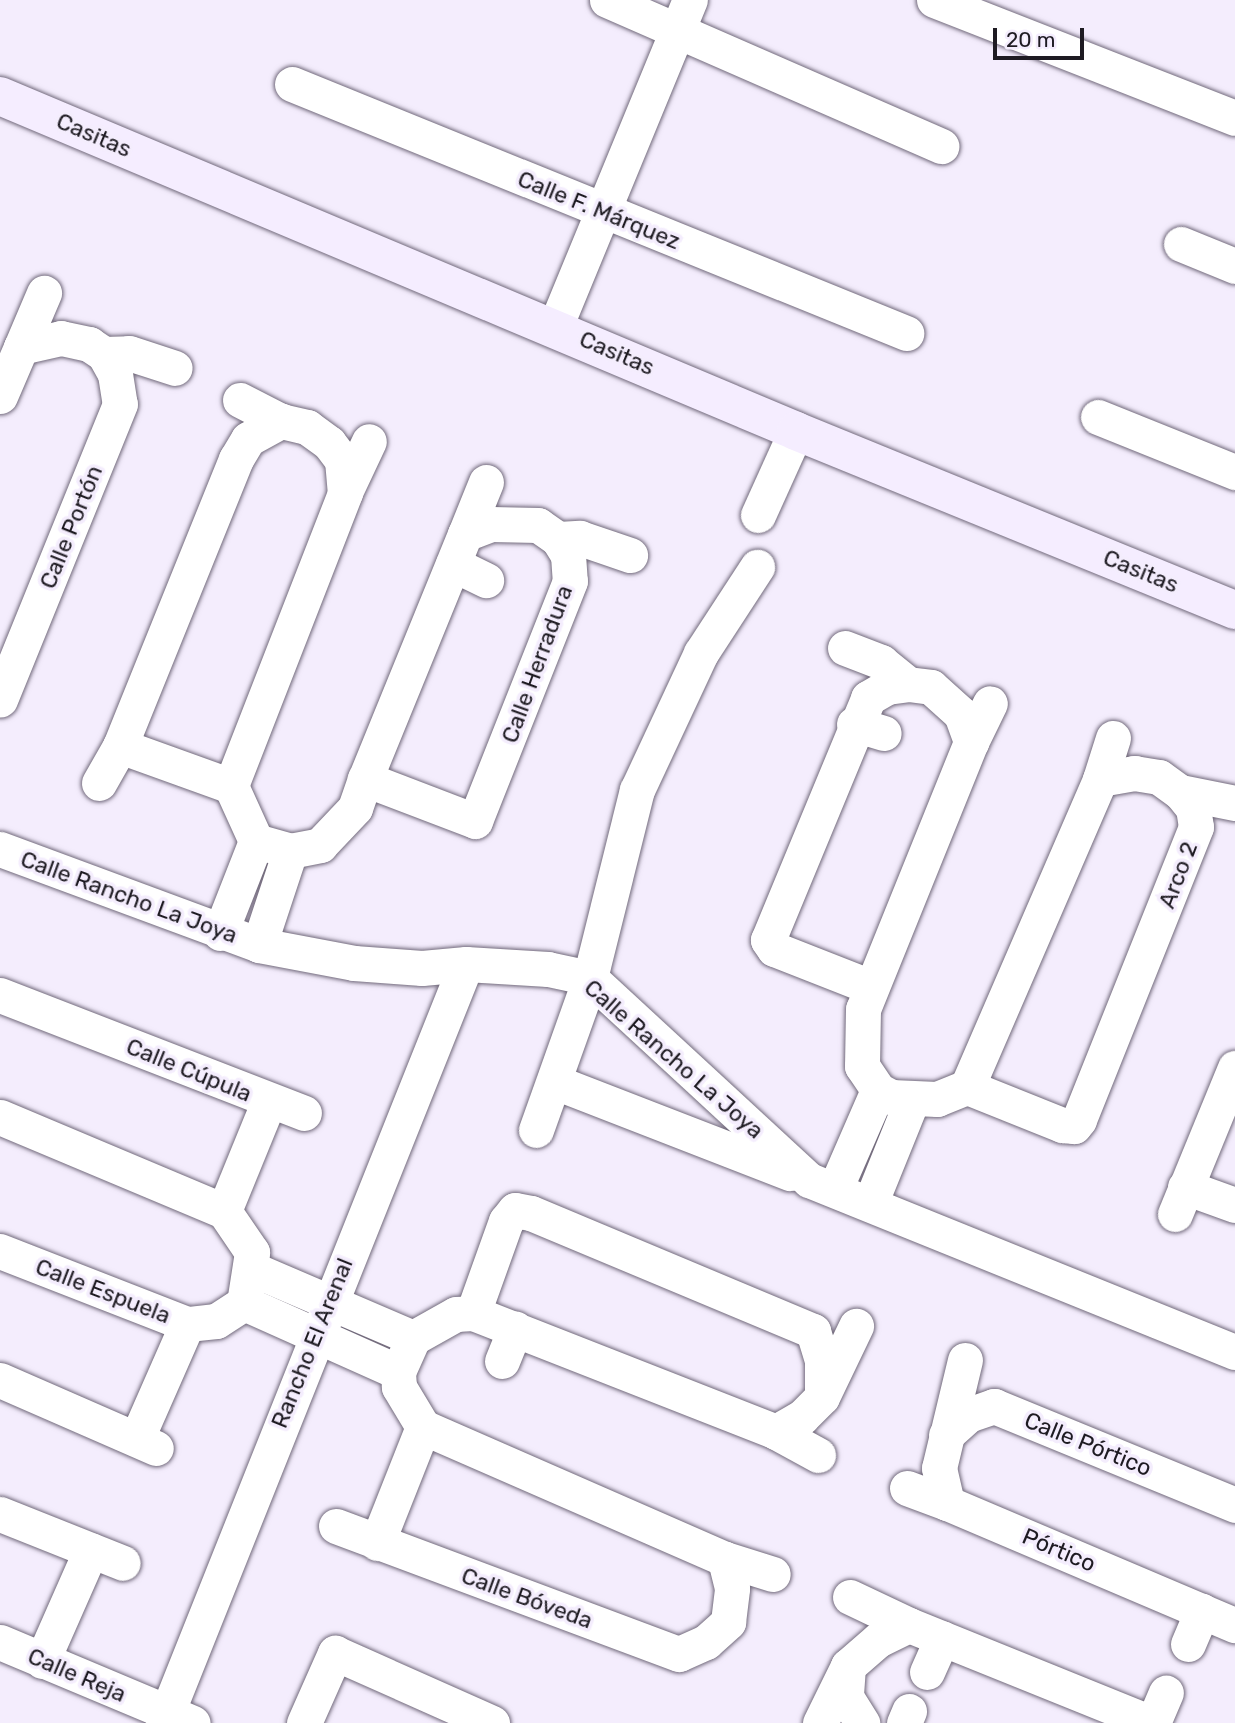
<!DOCTYPE html>
<html>
<head>
<meta charset="utf-8">
<style>
  body { margin:0 }
  #map { position:relative; width:1235px; height:1723px; overflow:hidden; background:#f4edfd; font-family:Rubik,sans-serif }
  div>[style] { position:absolute }
  .roads { filter:drop-shadow(0 0 2px #71697b) drop-shadow(0 0 2px #71697b) }
  .street>* { height:35px; margin:-17.5px; padding:0 17.5px; transform-origin:17.5px; border-radius:17.5px; background:#fff }
  .secondary>* { height:38px; margin:-19px; padding:0 19px; transform-origin:19px; border-radius:19px; background:#f5edff }
  span { translate:-50% -50%; white-space:nowrap; text-align:center; line-height:1.15; -webkit-text-stroke:7px #f4edfd; paint-order:stroke }
  .street-label { font-size:23px; color:#1e1b22 }
  .scale { position:absolute; left:993px; top:28px; width:91px; height:32px; box-sizing:border-box; border:4px solid #1e1b22; border-top:0; padding-left:9px; font-size:21px; line-height:24px; white-space:nowrap; color:#1e1b22; -webkit-text-stroke:5px #f4edfd; paint-order:stroke }
</style>
</head>
<body>
<div id="map">
  <div class="roads">
    <div class="street">
      <i style="left:607px;top:0;width:365px;rotate:23.6deg"></i>
      <i style="left:934px;top:0;width:323px;rotate:21.4deg"></i>
      <i style="left:292px;top:84px;width:663px;rotate:22.07deg"></i>
      <i style="left:1181px;top:244px;width:58px;rotate:22.2deg"></i>
      <i style="left:555px;top:327px;width:354px;rotate:-67.6deg"></i>
      <i style="left:21px;top:347px;width:59px;rotate:-66.9deg"></i>
      <i style="left:104px;top:354px;width:25px;rotate:-2deg"></i>
      <i style="left:129px;top:353px;width:48px;rotate:18.1deg"></i>
      <i style="left:0;top:396px;width:53px;rotate:-66.8deg"></i>
      <i style="left:21px;top:347px;width:41px;rotate:-12.7deg"></i>
      <i style="left:61px;top:338px;width:29px;rotate:12deg"></i>
      <i style="left:89px;top:344px;width:18px;rotate:34deg"></i>
      <i style="left:104px;top:354px;width:23px;rotate:61deg"></i>
      <i style="left:115px;top:374px;width:30px;rotate:81deg"></i>
      <i style="left:120px;top:404px;width:319px;rotate:112.1deg"></i>
      <i style="left:240px;top:400px;width:46px;rotate:27.1deg"></i>
      <i style="left:281px;top:421px;width:27px;rotate:13deg"></i>
      <i style="left:307px;top:427px;width:27px;rotate:36deg"></i>
      <i style="left:329px;top:443px;width:21px;rotate:53deg"></i>
      <i style="left:342px;top:460px;width:33px;rotate:85deg"></i>
      <i style="left:345px;top:493px;width:314px;rotate:111.3deg"></i>
      <i style="left:231px;top:786px;width:60px;rotate:65.6deg"></i>
      <i style="left:256px;top:841px;width:35px;rotate:16deg"></i>
      <i style="left:290px;top:851px;width:31px;rotate:-11deg"></i>
      <i style="left:320px;top:845px;width:51px;rotate:-46.6deg"></i>
      <i style="left:355px;top:808px;width:31px;rotate:-71deg"></i>
      <i style="left:365px;top:779px;width:265px;rotate:-67.8deg"></i>
      <i style="left:465px;top:534px;width:28px;rotate:-21deg"></i>
      <i style="left:491px;top:524px;width:47px;rotate:1.2deg"></i>
      <i style="left:538px;top:525px;width:24px;rotate:35deg"></i>
      <i style="left:558px;top:539px;width:19px;rotate:58deg"></i>
      <i style="left:568px;top:555px;width:26px;rotate:86deg"></i>
      <i style="left:570px;top:581px;width:258px;rotate:111.6deg"></i>
      <i style="left:475px;top:821px;width:118px;rotate:-159.1deg"></i>
      <i style="left:1098px;top:417px;width:148px;rotate:21.9deg"></i>
      <i style="left:345px;top:492px;width:56px;rotate:-64.8deg"></i>
      <i style="left:758px;top:515px;width:92px;rotate:-65.7deg"></i>
      <i style="left:465px;top:534px;width:56px;rotate:-68deg"></i>
      <i style="left:558px;top:539px;width:22px;rotate:-3deg"></i>
      <i style="left:580px;top:538px;width:53px;rotate:18.8deg"></i>
      <i style="left:453px;top:564px;width:37px;rotate:26deg"></i>
      <i style="left:845px;top:648px;width:39px;rotate:21deg"></i>
      <i style="left:881px;top:662px;width:35px;rotate:39deg"></i>
      <i style="left:854px;top:724px;width:31px;rotate:17deg"></i>
      <i style="left:971px;top:742px;width:43px;rotate:-64deg"></i>
      <i style="left:120px;top:746px;width:118px;rotate:19.8deg"></i>
      <i style="left:1100px;top:779px;width:43px;rotate:-72.4deg"></i>
      <i style="left:99px;top:783px;width:43px;rotate:-60.4deg"></i>
      <i style="left:120px;top:746px;width:310px;rotate:-68deg"></i>
      <i style="left:236px;top:459px;width:23px;rotate:-59deg"></i>
      <i style="left:248px;top:439px;width:38px;rotate:-29deg"></i>
      <i style="left:1180px;top:792px;width:56px;rotate:11.3deg"></i>
      <i style="left:0;top:849px;width:276px;rotate:20.3deg"></i>
      <i style="left:259px;top:945px;width:97px;rotate:10.7deg"></i>
      <i style="left:354px;top:963px;width:68px;rotate:4.2deg"></i>
      <i style="left:422px;top:968px;width:44px;rotate:-5.2deg"></i>
      <i style="left:466px;top:964px;width:82px;rotate:3.5deg"></i>
      <i style="left:548px;top:969px;width:43px;rotate:12.1deg"></i>
      <i style="left:590px;top:978px;width:298px;rotate:42.7deg"></i>
      <i style="left:809px;top:1180px;width:459px;rotate:22deg"></i>
      <i style="left:220px;top:933px;width:99px;rotate:-68.6deg"></i>
      <i style="left:259px;top:945px;width:99px;rotate:-71.7deg"></i>
      <i style="left:871px;top:987px;width:104px;rotate:-158.6deg"></i>
      <i style="left:774px;top:949px;width:11px;rotate:-124deg"></i>
      <i style="left:768px;top:940px;width:262px;rotate:-67.5deg"></i>
      <i style="left:868px;top:698px;width:22px;rotate:-30deg"></i>
      <i style="left:887px;top:687px;width:21px;rotate:-8deg"></i>
      <i style="left:908px;top:684px;width:23px;rotate:7deg"></i>
      <i style="left:931px;top:687px;width:40px;rotate:42deg"></i>
      <i style="left:961px;top:714px;width:30px;rotate:70deg"></i>
      <i style="left:971px;top:742px;width:288px;rotate:112deg"></i>
      <i style="left:863px;top:1009px;width:57px;rotate:91deg"></i>
      <i style="left:862px;top:1066px;width:29px;rotate:56deg"></i>
      <i style="left:878px;top:1090px;width:15px;rotate:28deg"></i>
      <i style="left:891px;top:1097px;width:46px;rotate:2.5deg"></i>
      <i style="left:937px;top:1099px;width:32px;rotate:-22deg"></i>
      <i style="left:967px;top:1087px;width:335px;rotate:-66.6deg"></i>
      <i style="left:1100px;top:779px;width:35px;rotate:-10deg"></i>
      <i style="left:1134px;top:773px;width:25px;rotate:9deg"></i>
      <i style="left:1159px;top:777px;width:26px;rotate:36deg"></i>
      <i style="left:1180px;top:792px;width:21px;rotate:51deg"></i>
      <i style="left:1193px;top:808px;width:19px;rotate:81deg"></i>
      <i style="left:1196px;top:827px;width:315px;rotate:111.8deg"></i>
      <i style="left:1079px;top:1120px;width:8px;rotate:130deg"></i>
      <i style="left:1074px;top:1126px;width:12px;rotate:-175deg"></i>
      <i style="left:1062px;top:1125px;width:102px;rotate:-158.2deg"></i>
      <i style="left:0;top:995px;width:326px;rotate:21.2deg"></i>
      <i style="left:555px;top:1082px;width:252px;rotate:21.2deg"></i>
      <i style="left:0;top:1117px;width:243px;rotate:22.8deg"></i>
      <i style="left:224px;top:1211px;width:50px;rotate:55.7deg"></i>
      <i style="left:252px;top:1252px;width:52px;rotate:98.9deg"></i>
      <i style="left:244px;top:1303px;width:33px;rotate:147deg"></i>
      <i style="left:216px;top:1321px;width:29px;rotate:174deg"></i>
      <i style="left:187px;top:1324px;width:201px;rotate:-158.7deg"></i>
      <i style="left:536px;top:1130px;width:161px;rotate:-70.4deg"></i>
      <i style="left:590px;top:978px;width:194px;rotate:-76deg"></i>
      <i style="left:637px;top:790px;width:151px;rotate:-65deg"></i>
      <i style="left:701px;top:653px;width:103px;rotate:-56.9deg"></i>
      <i style="left:1185px;top:1187px;width:53px;rotate:19.8deg"></i>
      <i style="left:835px;top:1189px;width:108px;rotate:-66.5deg"></i>
      <i style="left:870px;top:1204px;width:112px;rotate:-68deg"></i>
      <i style="left:224px;top:1211px;width:119px;rotate:-67.8deg"></i>
      <i style="left:1175px;top:1214px;width:158px;rotate:-67.7deg"></i>
      <i style="left:250px;top:1268px;width:177px;rotate:23.2deg"></i>
      <i style="left:244px;top:1303px;width:169px;rotate:24.1deg"></i>
      <i style="left:473px;top:1313px;width:98px;rotate:-70.3deg"></i>
      <i style="left:506px;top:1221px;width:14px;rotate:-51deg"></i>
      <i style="left:515px;top:1210px;width:16px;rotate:11deg"></i>
      <i style="left:531px;top:1213px;width:306px;rotate:22.7deg"></i>
      <i style="left:813px;top:1331px;width:31px;rotate:73deg"></i>
      <i style="left:822px;top:1361px;width:32px;rotate:90deg"></i>
      <i style="left:965px;top:1360px;width:111px;rotate:103.5deg"></i>
      <i style="left:939px;top:1468px;width:36px;rotate:77deg"></i>
      <i style="left:947px;top:1503px;width:313px;rotate:23deg"></i>
      <i style="left:502px;top:1361px;width:35px;rotate:-68deg"></i>
      <i style="left:0;top:1380px;width:170px;rotate:23.6deg"></i>
      <i style="left:776px;top:1432px;width:48px;rotate:28.7deg"></i>
      <i style="left:946px;top:1435px;width:30px;rotate:-42deg"></i>
      <i style="left:968px;top:1415px;width:28px;rotate:-19deg"></i>
      <i style="left:994px;top:1406px;width:261px;rotate:22.3deg"></i>
      <i style="left:137px;top:1438px;width:124px;rotate:-66.3deg"></i>
      <i style="left:907px;top:1488px;width:43px;rotate:20.6deg"></i>
      <i style="left:0;top:1514px;width:132px;rotate:21.7deg"></i>
      <i style="left:336px;top:1526px;width:366px;rotate:20.5deg"></i>
      <i style="left:679px;top:1654px;width:30px;rotate:-24deg"></i>
      <i style="left:706px;top:1642px;width:30px;rotate:-42deg"></i>
      <i style="left:728px;top:1622px;width:34px;rotate:-83deg"></i>
      <i style="left:732px;top:1588px;width:30px;rotate:-104deg"></i>
      <i style="left:725px;top:1559px;width:330px;rotate:-156.4deg"></i>
      <i style="left:423px;top:1427px;width:47px;rotate:-121deg"></i>
      <i style="left:399px;top:1387px;width:15px;rotate:-94deg"></i>
      <i style="left:398px;top:1372px;width:37px;rotate:-66deg"></i>
      <i style="left:413px;top:1338px;width:49px;rotate:-29.2deg"></i>
      <i style="left:456px;top:1314px;width:17px;rotate:-3deg"></i>
      <i style="left:473px;top:1313px;width:326px;rotate:21.4deg"></i>
      <i style="left:776px;top:1432px;width:30px;rotate:-30deg"></i>
      <i style="left:802px;top:1417px;width:28px;rotate:-45deg"></i>
      <i style="left:822px;top:1397px;width:79px;rotate:-64.4deg"></i>
      <i style="left:377px;top:1543px;width:125px;rotate:-68.4deg"></i>
      <i style="left:725px;top:1559px;width:50px;rotate:17.4deg"></i>
      <i style="left:850px;top:1597px;width:65px;rotate:25.4deg"></i>
      <i style="left:0;top:1642px;width:209px;rotate:22.8deg"></i>
      <i style="left:1188px;top:1644px;width:36px;rotate:-67deg"></i>
      <i style="left:42px;top:1661px;width:121px;rotate:-66.2deg"></i>
      <i style="left:848px;top:1666px;width:31px;rotate:94deg"></i>
      <i style="left:846px;top:1697px;width:31px;rotate:58deg"></i>
      <i style="left:927px;top:1672px;width:37px;rotate:-66deg"></i>
      <i style="left:163px;top:1723px;width:817px;rotate:-68.24deg"></i>
      <i style="left:304px;top:1723px;width:77px;rotate:-66.1deg"></i>
      <i style="left:335px;top:1653px;width:172px;rotate:24deg"></i>
      <i style="left:820px;top:1723px;width:64px;rotate:-63.8deg"></i>
      <i style="left:848px;top:1666px;width:40px;rotate:-41deg"></i>
      <i style="left:878px;top:1640px;width:34px;rotate:-26deg"></i>
      <i style="left:909px;top:1625px;width:262px;rotate:22deg"></i>
      <i style="left:904px;top:1723px;width:13px;rotate:-67deg"></i>
      <i style="left:1153px;top:1723px;width:33px;rotate:-67deg"></i>
    </div>
    <div class="secondary">
      <i style="left:0;top:96px;width:864px;rotate:22.82deg"></i>
      <i style="left:796px;top:431px;width:474px;rotate:22.2deg"></i>
    </div>
  </div>
  <div class="street-label">
    <span style="left:94px;top:135px;rotate:23deg">Casitas</span>
    <span style="left:599px;top:210px;rotate:22deg">Calle F. Márquez</span>
    <span style="left:617px;top:353px;rotate:23deg">Casitas</span>
    <span style="left:71px;top:527px;rotate:-68deg">Calle Portón</span>
    <span style="left:1141px;top:571px;rotate:22deg">Casitas</span>
    <span style="left:537px;top:664px;rotate:-70deg">Calle Herradura</span>
    <span style="left:1178px;top:875px;rotate:-69deg">Arco 2</span>
    <span style="left:129px;top:897px;rotate:20deg">Calle Rancho La Joya</span>
    <span style="left:674px;top:1059px;rotate:41deg">Calle Rancho La Joya</span>
    <span style="left:189px;top:1070px;rotate:22deg">Calle Cúpula</span>
    <span style="left:103px;top:1291px;rotate:21deg">Calle Espuela</span>
    <span style="left:312px;top:1343px;rotate:-68deg">Rancho El Arenal</span>
    <span style="left:1088px;top:1444px;rotate:22deg">Calle Pórtico</span>
    <span style="left:1059px;top:1550px;rotate:23deg">Pórtico</span>
    <span style="left:527px;top:1598px;rotate:20deg">Calle Bóveda</span>
    <span style="left:77px;top:1675px;rotate:23deg">Calle Reja</span>
  </div>
  <div class="scale">20 m</div>
</div>
</body>
</html>
